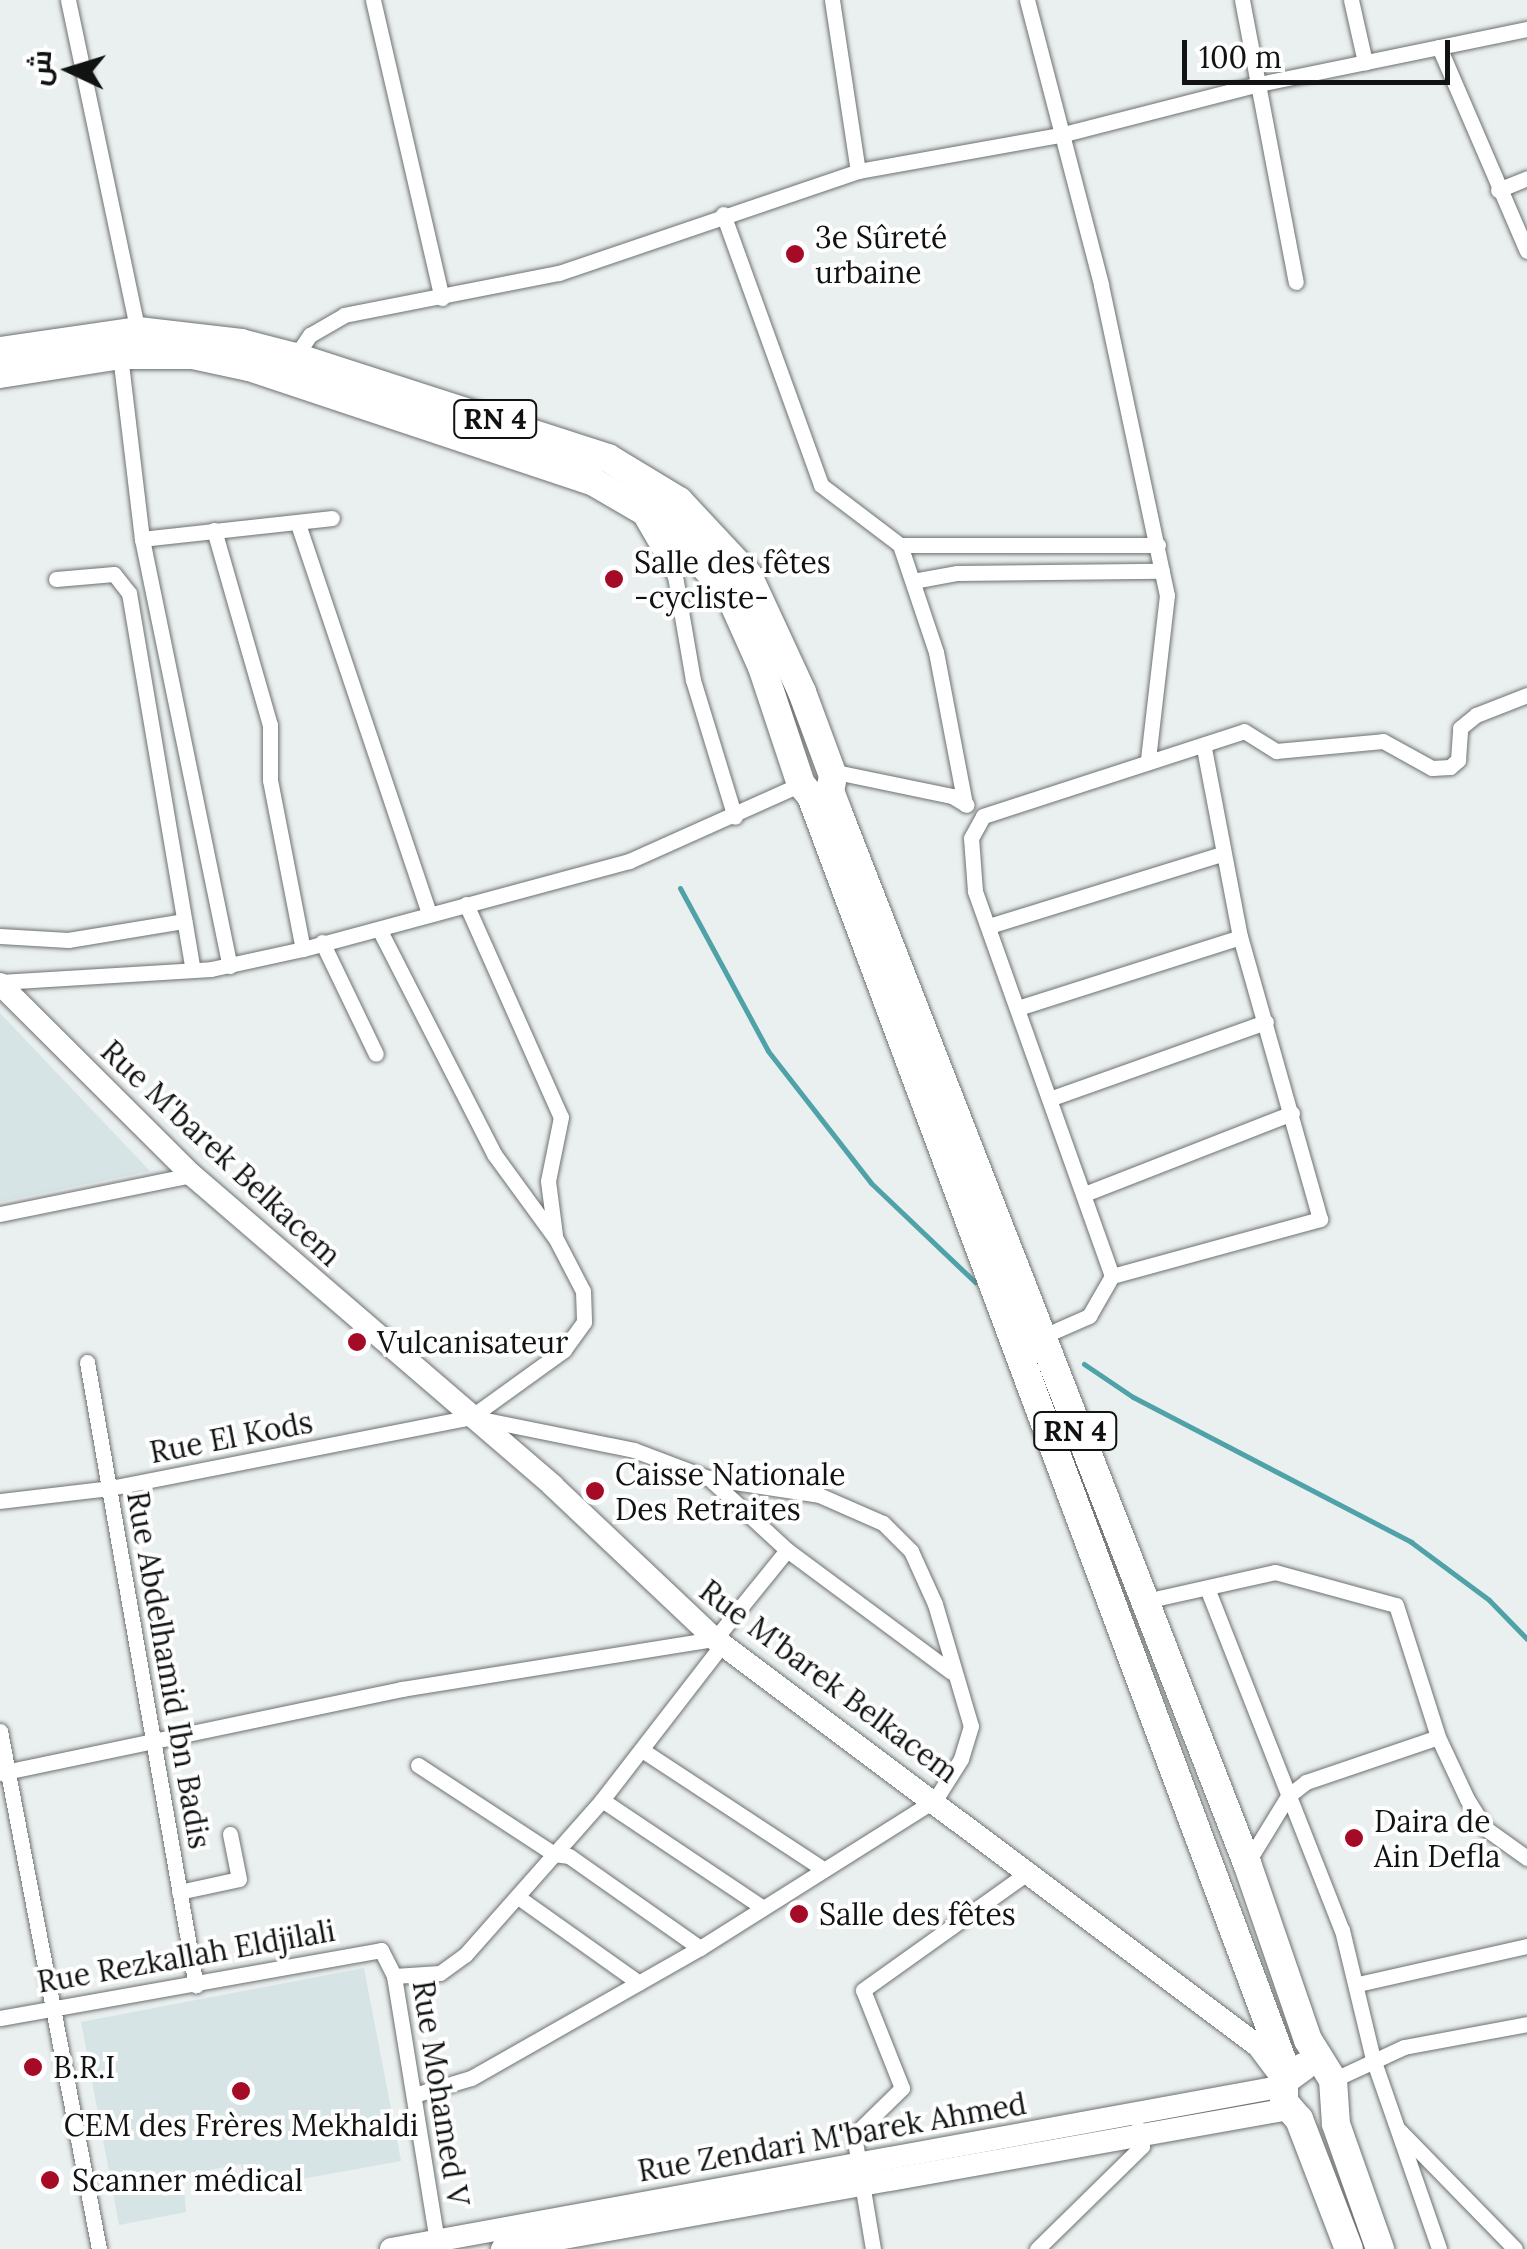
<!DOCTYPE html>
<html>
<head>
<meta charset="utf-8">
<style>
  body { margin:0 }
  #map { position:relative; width:1527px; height:2249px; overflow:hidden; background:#eaefef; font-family:Lora,Cairo,serif }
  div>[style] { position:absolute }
  .built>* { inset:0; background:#d6e4e5 }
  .stream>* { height:5px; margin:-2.5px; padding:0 2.5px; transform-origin:2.5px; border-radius:2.5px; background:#4fa2a8 }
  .roads { filter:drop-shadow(0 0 2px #6d7172) drop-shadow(0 0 2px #6d7172) }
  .street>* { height:15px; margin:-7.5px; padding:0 7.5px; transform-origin:7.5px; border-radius:7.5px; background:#fff }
  .secondary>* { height:22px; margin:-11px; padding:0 11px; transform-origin:11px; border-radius:11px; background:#fff }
  .highway>* { height:28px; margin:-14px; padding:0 14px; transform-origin:14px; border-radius:14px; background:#fff }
  .dots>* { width:28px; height:28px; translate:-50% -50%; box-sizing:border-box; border:5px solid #fff; border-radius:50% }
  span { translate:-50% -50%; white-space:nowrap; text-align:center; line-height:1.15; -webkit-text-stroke:8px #fff; paint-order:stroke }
  .shield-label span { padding:2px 8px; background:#fff; border:2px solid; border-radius:8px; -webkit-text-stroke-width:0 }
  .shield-label { font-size:28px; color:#111313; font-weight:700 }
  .poi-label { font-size:30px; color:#111313 }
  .left { translate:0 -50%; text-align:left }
  .street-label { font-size:30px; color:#111313 }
  .north { position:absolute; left:20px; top:20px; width:100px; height:100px; -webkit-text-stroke:8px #fff; paint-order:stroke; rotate:274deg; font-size:28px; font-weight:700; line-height:40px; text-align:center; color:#111313 }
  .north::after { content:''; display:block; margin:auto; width:35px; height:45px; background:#111313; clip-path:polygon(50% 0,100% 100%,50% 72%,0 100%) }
  .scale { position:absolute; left:1182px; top:40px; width:268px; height:45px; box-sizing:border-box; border:5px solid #111313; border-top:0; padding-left:12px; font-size:30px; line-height:35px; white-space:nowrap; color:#111313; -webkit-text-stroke:8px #fff; paint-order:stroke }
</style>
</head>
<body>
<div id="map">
  <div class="built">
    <i style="clip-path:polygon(0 1013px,150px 1171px,0 1202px)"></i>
    <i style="clip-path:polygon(364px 1968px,401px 2161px,246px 2189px,241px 2164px,183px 2175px,186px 2212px,119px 2225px,81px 2022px)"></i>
  </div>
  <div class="stream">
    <i style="left:680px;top:888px;width:185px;rotate:61.6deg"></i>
    <i style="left:768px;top:1051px;width:167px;rotate:52deg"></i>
    <i style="left:871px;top:1183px;width:144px;rotate:43.6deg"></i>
    <i style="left:1084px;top:1364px;width:59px;rotate:34deg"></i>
    <i style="left:1133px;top:1397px;width:314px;rotate:27.5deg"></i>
    <i style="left:1411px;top:1542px;width:97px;rotate:36.6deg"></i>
    <i style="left:1489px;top:1600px;width:54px;rotate:45.7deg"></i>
  </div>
  <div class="roads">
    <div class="street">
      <i style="left:68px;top:0;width:338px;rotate:78.1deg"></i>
      <i style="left:373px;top:0;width:306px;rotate:77deg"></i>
      <i style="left:832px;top:0;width:173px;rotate:81.4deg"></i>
      <i style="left:1027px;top:0;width:294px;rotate:75.4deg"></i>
      <i style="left:1101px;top:285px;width:317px;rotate:78deg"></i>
      <i style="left:1167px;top:595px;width:166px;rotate:96.6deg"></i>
      <i style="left:1242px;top:0;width:287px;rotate:79.2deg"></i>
      <i style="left:1351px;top:0;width:64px;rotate:77.3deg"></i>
      <i style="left:1439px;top:47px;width:222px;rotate:66.7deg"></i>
      <i style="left:1498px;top:190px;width:31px;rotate:-22deg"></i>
      <i style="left:723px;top:214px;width:288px;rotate:70.1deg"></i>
      <i style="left:821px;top:485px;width:99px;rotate:37.2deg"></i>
      <i style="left:900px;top:545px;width:113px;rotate:71.4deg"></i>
      <i style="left:936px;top:652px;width:155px;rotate:79.2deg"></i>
      <i style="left:120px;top:355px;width:185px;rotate:83.2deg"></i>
      <i style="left:142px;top:539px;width:436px;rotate:78.4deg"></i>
      <i style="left:295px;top:357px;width:27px;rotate:-56deg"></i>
      <i style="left:310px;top:335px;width:39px;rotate:-30deg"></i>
      <i style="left:344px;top:315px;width:219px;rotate:-11.1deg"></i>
      <i style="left:559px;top:273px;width:316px;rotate:-18.8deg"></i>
      <i style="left:858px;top:171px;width:205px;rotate:-10.1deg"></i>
      <i style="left:1060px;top:135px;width:205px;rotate:-14.4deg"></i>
      <i style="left:1259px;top:84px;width:274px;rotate:-11.6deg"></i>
      <i style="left:639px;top:514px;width:72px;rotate:59.9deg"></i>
      <i style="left:675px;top:576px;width:106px;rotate:80.2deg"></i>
      <i style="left:693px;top:680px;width:143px;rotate:73deg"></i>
      <i style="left:298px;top:524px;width:411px;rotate:71.4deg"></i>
      <i style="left:214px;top:530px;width:203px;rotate:74deg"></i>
      <i style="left:270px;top:725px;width:55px;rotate:90deg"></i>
      <i style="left:270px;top:780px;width:172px;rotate:79deg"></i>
      <i style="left:142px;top:539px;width:191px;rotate:-6.3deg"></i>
      <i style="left:900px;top:545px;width:258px"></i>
      <i style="left:56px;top:579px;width:58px;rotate:-4.9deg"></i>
      <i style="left:114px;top:574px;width:24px;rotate:52deg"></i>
      <i style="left:129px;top:593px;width:382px;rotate:80.4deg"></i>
      <i style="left:913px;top:581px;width:45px;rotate:-10.3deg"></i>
      <i style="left:957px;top:573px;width:205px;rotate:-0.6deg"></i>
      <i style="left:831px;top:771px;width:124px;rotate:11.7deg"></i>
      <i style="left:952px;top:796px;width:17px;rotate:31deg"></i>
      <i style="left:466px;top:904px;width:233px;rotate:66deg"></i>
      <i style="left:561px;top:1117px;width:65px;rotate:101.5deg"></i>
      <i style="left:548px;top:1181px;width:54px;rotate:82.6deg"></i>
      <i style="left:989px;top:926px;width:243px;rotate:-17.2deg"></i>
      <i style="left:379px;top:929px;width:253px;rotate:62.9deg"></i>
      <i style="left:494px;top:1154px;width:105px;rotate:53.9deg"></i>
      <i style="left:556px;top:1239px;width:59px;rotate:62.6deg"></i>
      <i style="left:583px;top:1291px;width:31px;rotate:88deg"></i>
      <i style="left:584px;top:1322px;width:34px;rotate:126deg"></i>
      <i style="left:564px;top:1350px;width:115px;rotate:144.2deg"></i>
      <i style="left:0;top:936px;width:68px;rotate:3.4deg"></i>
      <i style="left:68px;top:940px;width:118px;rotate:-9.3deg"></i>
      <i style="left:322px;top:942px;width:124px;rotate:64.3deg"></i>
      <i style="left:0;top:982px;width:211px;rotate:-3.5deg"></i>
      <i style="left:211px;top:969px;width:94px;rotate:-12.3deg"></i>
      <i style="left:303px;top:949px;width:338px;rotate:-15.1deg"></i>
      <i style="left:629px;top:861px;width:188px;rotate:-24.1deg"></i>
      <i style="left:1021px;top:1007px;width:230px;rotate:-17.7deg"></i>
      <i style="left:1052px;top:1098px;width:227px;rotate:-19.6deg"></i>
      <i style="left:1087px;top:1193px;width:220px;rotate:-21.3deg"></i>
      <i style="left:0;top:1214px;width:196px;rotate:-11.5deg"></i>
      <i style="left:1112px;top:1276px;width:216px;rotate:-15.3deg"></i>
      <i style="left:1320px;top:1219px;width:293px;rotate:-105.8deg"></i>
      <i style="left:1240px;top:937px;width:191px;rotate:-100.8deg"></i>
      <i style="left:1039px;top:1338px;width:55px;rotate:-23.7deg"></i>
      <i style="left:1089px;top:1316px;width:46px;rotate:-60.1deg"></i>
      <i style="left:1112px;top:1276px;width:409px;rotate:-109.6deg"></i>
      <i style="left:975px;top:891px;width:53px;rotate:-94.3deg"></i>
      <i style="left:971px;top:838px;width:25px;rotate:-61deg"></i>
      <i style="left:983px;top:816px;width:274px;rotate:-18deg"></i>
      <i style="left:1244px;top:731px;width:38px;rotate:32deg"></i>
      <i style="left:1276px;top:751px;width:107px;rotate:-5.3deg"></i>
      <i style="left:1383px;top:741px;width:56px;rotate:28.9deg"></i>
      <i style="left:1432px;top:768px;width:18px;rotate:-3deg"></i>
      <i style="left:1450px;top:767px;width:11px;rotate:-41deg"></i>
      <i style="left:1458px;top:760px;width:32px;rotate:-86deg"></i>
      <i style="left:1460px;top:728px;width:21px;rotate:-39deg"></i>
      <i style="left:1476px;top:715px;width:55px;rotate:-21.4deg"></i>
      <i style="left:87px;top:1362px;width:633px;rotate:80.09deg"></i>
      <i style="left:709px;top:1478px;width:106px;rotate:42.7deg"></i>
      <i style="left:787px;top:1550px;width:204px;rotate:36.6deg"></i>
      <i style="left:0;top:1501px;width:111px;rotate:-6.7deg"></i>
      <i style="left:110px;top:1488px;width:368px;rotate:-11.1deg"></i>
      <i style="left:471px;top:1417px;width:166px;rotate:11.4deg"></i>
      <i style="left:634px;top:1450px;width:79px;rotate:20.7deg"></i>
      <i style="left:708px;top:1478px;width:112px;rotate:8.7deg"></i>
      <i style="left:819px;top:1495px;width:70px;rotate:23.6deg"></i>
      <i style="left:883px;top:1523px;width:40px;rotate:45deg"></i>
      <i style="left:911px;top:1551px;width:58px;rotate:65.6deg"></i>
      <i style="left:935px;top:1604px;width:127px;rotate:73.6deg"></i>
      <i style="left:971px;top:1726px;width:34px;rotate:107deg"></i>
      <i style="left:961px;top:1759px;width:49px;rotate:122.4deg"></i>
      <i style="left:935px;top:1800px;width:278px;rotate:147.8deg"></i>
      <i style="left:700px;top:1948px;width:263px;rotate:150.4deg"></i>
      <i style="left:471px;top:2078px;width:59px;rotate:163.4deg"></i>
      <i style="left:1207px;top:1588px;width:368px;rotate:68.5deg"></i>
      <i style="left:1342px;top:1930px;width:133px;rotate:76.5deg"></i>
      <i style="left:1373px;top:2059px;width:201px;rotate:70.8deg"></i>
      <i style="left:1141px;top:1602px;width:137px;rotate:-12.6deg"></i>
      <i style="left:1275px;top:1572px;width:125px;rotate:15.3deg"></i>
      <i style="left:1396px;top:1605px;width:139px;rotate:72.3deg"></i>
      <i style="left:1438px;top:1737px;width:68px;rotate:64.9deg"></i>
      <i style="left:1467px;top:1799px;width:34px;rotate:58deg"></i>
      <i style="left:1485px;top:1828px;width:52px;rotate:35.5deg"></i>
      <i style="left:0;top:1731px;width:527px;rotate:79.18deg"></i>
      <i style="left:642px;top:1750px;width:213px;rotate:33.3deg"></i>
      <i style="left:418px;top:1765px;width:163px;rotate:33.2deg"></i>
      <i style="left:554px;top:1854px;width:15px;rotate:8deg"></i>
      <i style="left:569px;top:1856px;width:160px;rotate:35.1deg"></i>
      <i style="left:0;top:1773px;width:411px;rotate:-11.8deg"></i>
      <i style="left:402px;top:1689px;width:317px;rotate:-9.1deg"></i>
      <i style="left:715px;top:1639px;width:114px;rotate:-51deg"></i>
      <i style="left:602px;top:1800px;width:189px;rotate:33.8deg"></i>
      <i style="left:1247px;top:1863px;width:79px;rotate:-58.5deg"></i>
      <i style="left:1288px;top:1796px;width:23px;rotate:-38deg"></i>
      <i style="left:1306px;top:1782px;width:139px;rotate:-18.8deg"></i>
      <i style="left:179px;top:1892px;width:61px;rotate:-12.2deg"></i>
      <i style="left:239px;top:1879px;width:46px;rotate:-101.3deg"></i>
      <i style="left:518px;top:1897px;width:148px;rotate:35.4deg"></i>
      <i style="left:394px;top:1976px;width:46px;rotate:-3.7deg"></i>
      <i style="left:440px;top:1973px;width:31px;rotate:-36deg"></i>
      <i style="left:465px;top:1955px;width:207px;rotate:-48.5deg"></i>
      <i style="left:602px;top:1800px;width:200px;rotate:-52.3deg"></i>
      <i style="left:1358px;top:1984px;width:173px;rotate:-12.7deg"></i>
      <i style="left:0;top:2018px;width:387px;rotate:-10.1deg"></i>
      <i style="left:381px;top:1950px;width:29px;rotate:63deg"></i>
      <i style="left:394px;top:1976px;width:277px;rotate:80.8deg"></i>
      <i style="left:1333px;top:2080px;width:78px;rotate:-24.9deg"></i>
      <i style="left:1404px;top:2047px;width:125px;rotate:-10.6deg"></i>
      <i style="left:1399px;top:2130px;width:166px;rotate:45.7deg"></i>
      <i style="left:873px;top:2249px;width:116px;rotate:-99.5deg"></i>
      <i style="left:854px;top:2135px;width:67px;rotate:-44.4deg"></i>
      <i style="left:902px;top:2088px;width:105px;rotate:-111.7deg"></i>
      <i style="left:863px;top:1990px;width:205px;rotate:-35.5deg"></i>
      <i style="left:1037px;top:2249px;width:147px;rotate:-44.4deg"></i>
      <i style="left:1142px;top:2146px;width:18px;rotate:-103deg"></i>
    </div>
    <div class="secondary">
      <i style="left:0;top:984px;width:271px;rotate:44.9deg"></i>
      <i style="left:192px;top:1175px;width:476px;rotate:40.7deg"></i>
      <i style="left:553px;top:1486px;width:223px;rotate:43.4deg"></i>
      <i style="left:715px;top:1639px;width:679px;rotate:36.85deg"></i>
      <i style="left:1258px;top:2046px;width:36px;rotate:53deg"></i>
      <i style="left:391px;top:2249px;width:908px;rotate:-10.34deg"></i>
      <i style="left:502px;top:2249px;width:798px;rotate:-10.1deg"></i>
    </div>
    <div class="highway">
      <i style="left:0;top:351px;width:139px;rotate:-8.2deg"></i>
      <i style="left:138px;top:331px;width:104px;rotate:6.6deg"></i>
      <i style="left:241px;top:343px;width:56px;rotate:14.5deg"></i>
      <i style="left:295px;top:357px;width:329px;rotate:17.9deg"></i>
      <i style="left:608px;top:458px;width:83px;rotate:31.2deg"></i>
      <i style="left:679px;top:501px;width:101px;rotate:47deg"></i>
      <i style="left:748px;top:575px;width:129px;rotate:65.2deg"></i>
      <i style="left:802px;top:692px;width:90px;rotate:69.7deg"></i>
      <i style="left:833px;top:776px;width:15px;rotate:101deg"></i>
      <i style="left:830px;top:791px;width:22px;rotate:69deg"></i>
      <i style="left:838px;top:812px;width:1128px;rotate:68.74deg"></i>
      <i style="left:1247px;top:1863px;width:187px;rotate:71deg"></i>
      <i style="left:1308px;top:2040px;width:47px;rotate:58deg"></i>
      <i style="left:1333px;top:2080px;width:44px;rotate:86.1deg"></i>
      <i style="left:1336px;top:2124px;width:133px;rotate:70.6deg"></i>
      <i style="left:0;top:374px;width:121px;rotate:-9deg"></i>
      <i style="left:120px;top:355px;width:73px"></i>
      <i style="left:193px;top:355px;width:57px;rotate:12.1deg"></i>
      <i style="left:249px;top:367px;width:361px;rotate:18.4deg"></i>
      <i style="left:592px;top:481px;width:80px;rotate:30.1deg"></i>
      <i style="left:661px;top:521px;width:97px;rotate:46.3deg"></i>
      <i style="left:728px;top:591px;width:83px;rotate:65.9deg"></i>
      <i style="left:762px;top:667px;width:123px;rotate:71.6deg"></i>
      <i style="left:801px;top:784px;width:16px;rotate:50deg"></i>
      <i style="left:811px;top:796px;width:1366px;rotate:69.56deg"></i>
      <i style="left:1303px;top:2067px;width:24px;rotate:144deg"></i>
      <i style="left:1284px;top:2081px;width:21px;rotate:90deg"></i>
      <i style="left:1284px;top:2102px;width:23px;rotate:49deg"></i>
      <i style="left:1299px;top:2119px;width:139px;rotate:69deg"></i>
    </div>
  </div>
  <div class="dots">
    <i style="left:795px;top:254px;background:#a50b27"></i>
    <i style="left:614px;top:579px;background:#a50b27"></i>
    <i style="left:357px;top:1342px;background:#a50b27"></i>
    <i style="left:595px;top:1491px;background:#a50b27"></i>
    <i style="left:1354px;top:1838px;background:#a50b27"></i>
    <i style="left:799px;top:1914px;background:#a50b27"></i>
    <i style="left:33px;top:2067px;background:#a50b27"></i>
    <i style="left:241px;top:2091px;background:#a50b27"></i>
    <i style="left:50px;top:2180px;background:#a50b27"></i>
  </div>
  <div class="shield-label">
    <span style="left:495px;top:419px">RN 4</span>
    <span style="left:1075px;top:1431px">RN 4</span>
  </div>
  <div class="poi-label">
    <span class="left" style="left:815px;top:254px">3e Sûreté<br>urbaine</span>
    <span class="left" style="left:634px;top:579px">Salle des fêtes<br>-cycliste-</span>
    <span class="left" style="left:377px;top:1342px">Vulcanisateur</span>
    <span class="left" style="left:615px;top:1491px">Caisse Nationale<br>Des Retraites</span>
    <span class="left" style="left:1374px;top:1838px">Daira de<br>Ain Defla</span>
    <span class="left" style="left:819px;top:1914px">Salle des fêtes</span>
    <span class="left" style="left:53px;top:2067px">B.R.I</span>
    <span style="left:241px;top:2125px">CEM des Frères Mekhaldi</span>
    <span class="left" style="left:72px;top:2180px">Scanner médical</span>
  </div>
  <div class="street-label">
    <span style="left:221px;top:1153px;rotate:43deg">Rue M'barek Belkacem</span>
    <span style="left:231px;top:1437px;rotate:-11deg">Rue El Kods</span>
    <span style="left:169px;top:1670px;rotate:80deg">Rue Abdelhamid Ibn Badis</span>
    <span style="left:829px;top:1681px;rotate:37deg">Rue M'barek Belkacem</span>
    <span style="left:186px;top:1956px;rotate:-10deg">Rue Rezkallah Eldjilali</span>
    <span style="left:441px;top:2093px;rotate:81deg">Rue Mohamed V</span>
    <span style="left:832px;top:2137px;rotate:-10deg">Rue Zendari M'barek Ahmed</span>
  </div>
  <div class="north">ش</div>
  <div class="scale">100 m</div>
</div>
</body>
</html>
